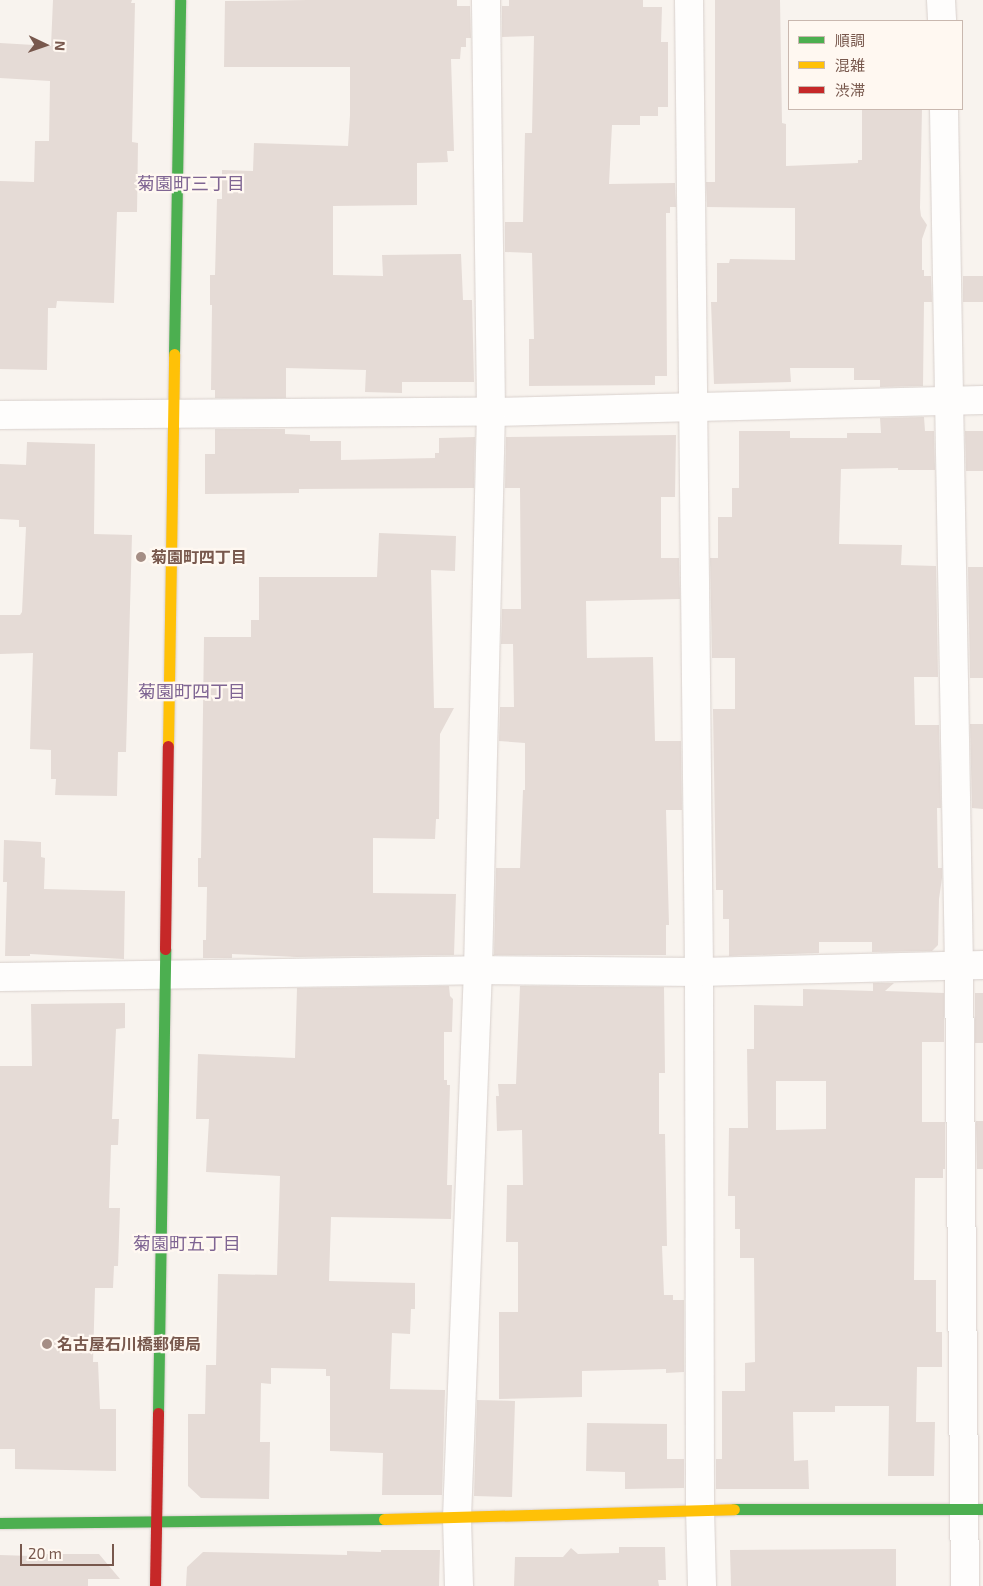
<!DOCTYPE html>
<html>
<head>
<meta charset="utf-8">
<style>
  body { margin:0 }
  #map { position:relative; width:983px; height:1586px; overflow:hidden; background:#f8f3ee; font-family:"Exo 2","Noto Sans JP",sans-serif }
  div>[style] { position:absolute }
  .building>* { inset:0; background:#e5dbd6 }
  .roads { filter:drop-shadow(0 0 1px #d8d0cc) drop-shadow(0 0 1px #d8d0cc) }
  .street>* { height:28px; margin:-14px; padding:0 14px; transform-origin:14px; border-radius:14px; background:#fefdfc }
  .fast>* { height:11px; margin:-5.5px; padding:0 5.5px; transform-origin:5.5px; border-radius:5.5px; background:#4caf50 }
  .slow>* { height:11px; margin:-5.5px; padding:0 5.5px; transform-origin:5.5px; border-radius:5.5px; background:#ffc107 }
  .jam>* { height:11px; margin:-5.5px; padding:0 5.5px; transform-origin:5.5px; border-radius:5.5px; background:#c62828 }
  .dots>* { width:14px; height:14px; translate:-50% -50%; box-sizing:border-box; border:2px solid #fff8f1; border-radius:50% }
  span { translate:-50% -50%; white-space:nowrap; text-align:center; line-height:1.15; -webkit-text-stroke:4.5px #fff8f1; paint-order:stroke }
  .poi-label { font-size:16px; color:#78584d; font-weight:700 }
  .left { translate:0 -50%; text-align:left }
  .neighbourhood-label { font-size:18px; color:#7f6593 }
  .legend { position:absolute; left:788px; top:20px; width:175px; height:90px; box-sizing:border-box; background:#fff8f1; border:1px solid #c9b8af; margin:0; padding:6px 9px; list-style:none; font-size:15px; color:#78584d }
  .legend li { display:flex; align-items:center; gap:10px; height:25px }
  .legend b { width:25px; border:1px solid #c9b8af }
  .north { position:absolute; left:20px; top:20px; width:50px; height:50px; -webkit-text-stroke:4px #fff8f1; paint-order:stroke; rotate:93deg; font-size:14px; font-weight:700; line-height:20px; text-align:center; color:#78584d }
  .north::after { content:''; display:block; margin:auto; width:18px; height:22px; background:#78584d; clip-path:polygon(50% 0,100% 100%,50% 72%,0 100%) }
  .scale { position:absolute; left:20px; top:1544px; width:94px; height:22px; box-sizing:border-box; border:2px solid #78584d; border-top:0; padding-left:6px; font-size:15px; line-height:18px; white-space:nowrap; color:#78584d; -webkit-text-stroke:4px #fff8f1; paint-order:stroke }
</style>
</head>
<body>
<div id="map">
  <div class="building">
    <i style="clip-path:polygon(53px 0,132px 0,131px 3px,135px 3px,132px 142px,138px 143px,137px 212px,117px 212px,114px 303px,57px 301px,56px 308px,48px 308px,47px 370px,0 369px,0 181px,34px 182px,35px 141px,49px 141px,50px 81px,0 78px,0 43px,51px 46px)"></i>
    <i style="clip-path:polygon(308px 0,457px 0,457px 6px,470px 6px,471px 38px,466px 38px,466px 47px,461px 47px,460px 59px,451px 59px,454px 151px,447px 151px,448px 162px,417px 163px,417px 205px,333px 206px,333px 275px,383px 276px,382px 255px,461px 254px,463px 300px,472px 300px,474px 382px,402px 382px,402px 393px,365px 392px,366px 370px,286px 368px,286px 398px,215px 398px,215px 390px,211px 390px,212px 305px,210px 305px,210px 275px,215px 275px,217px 199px,222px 199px,222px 170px,253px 171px,254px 143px,348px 146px,350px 115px,350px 67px,224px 67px,225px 1px)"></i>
    <i style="clip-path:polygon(509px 0,643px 0,643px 7px,662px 7px,661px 42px,668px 42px,668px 107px,658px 107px,658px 116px,640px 116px,640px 125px,612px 125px,609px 184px,675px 183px,676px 207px,670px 207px,670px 213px,666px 213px,667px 376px,655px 376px,655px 385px,529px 386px,529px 339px,534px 339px,532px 253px,505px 252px,505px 222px,523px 222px,525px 133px,532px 133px,534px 36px,502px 37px,502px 6px,509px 6px)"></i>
    <i style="clip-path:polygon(715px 0,780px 0,782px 123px,786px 124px,786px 166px,858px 163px,858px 160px,862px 160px,862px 109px,922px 109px,920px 208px,921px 216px,927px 225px,922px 239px,922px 270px,924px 270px,924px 276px,931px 276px,932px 302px,924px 302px,923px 386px,880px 387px,880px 380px,854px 380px,854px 368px,790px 368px,791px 382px,714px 384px,711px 302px,717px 302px,717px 263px,729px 263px,730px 259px,795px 260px,795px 208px,707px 207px,706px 182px,715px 182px)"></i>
    <i style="clip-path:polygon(963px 276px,983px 276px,983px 302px,963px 302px)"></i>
    <i style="clip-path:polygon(924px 417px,925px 431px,934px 431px,935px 470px,898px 470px,898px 468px,841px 469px,839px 544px,902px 545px,901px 565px,936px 566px,938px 677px,914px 677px,915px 725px,939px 725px,941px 808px,937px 808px,938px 868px,942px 868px,942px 878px,939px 899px,938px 945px,932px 951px,872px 952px,872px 942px,819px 942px,819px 953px,729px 956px,729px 919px,723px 919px,723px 890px,716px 890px,713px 709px,735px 709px,735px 658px,712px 658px,710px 558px,718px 558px,718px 517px,732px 517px,732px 488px,739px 488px,739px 431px,790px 431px,790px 438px,847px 438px,847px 433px,881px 433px,880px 418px)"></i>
    <i style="clip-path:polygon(215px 429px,285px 429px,285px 434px,310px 435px,310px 441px,341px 441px,341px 460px,435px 458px,435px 453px,439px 453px,439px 438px,475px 437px,474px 488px,299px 489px,299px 493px,205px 494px,205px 454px,215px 454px)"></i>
    <i style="clip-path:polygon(965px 431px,983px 431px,983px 471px,966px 471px)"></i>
    <i style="clip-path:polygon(676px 435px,675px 497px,661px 497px,661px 558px,679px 558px,680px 599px,586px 601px,587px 658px,653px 657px,655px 741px,681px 741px,682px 810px,666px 810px,669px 925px,666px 925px,666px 955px,494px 955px,496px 868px,520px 868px,523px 790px,525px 790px,525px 743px,499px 741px,500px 707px,514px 707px,513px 644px,501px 644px,502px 609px,521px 609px,520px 488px,505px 488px,506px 437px)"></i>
    <i style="clip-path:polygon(27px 442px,95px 444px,94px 534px,132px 535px,126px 752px,118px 752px,117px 796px,55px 795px,56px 779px,51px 779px,51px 750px,30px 749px,33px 653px,0 654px,0 615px,20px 615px,22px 612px,26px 527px,19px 527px,19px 520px,0 519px,0 464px,26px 465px)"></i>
    <i style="clip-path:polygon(379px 533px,456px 536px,455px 571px,431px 570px,434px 708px,454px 708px,440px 734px,439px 819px,436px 819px,435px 839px,373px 838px,373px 893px,456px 894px,454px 955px,297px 957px,232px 954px,232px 958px,203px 958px,203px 940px,206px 940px,207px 887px,198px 887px,198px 858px,201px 858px,204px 637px,251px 637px,251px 620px,259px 620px,259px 577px,377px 577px)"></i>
    <i style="clip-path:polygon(968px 567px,983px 567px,983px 678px,970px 678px)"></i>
    <i style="clip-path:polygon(970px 724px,983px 724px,983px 809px,972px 808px)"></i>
    <i style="clip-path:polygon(4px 840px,41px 842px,41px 857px,45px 858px,44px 889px,125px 891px,124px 959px,30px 954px,30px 956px,5px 956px,7px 882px,3px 882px)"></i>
    <i style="clip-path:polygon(evenodd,873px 983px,894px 983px,885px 991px,944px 993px,944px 1042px,922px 1042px,922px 1122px,945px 1122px,945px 1169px,943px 1169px,943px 1178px,915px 1178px,914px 1280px,936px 1280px,936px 1332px,942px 1332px,942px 1367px,917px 1367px,916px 1422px,935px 1422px,934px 1476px,888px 1476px,889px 1406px,835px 1406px,835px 1412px,793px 1412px,794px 1461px,808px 1460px,809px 1489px,716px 1489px,716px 1459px,722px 1459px,722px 1391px,745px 1391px,745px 1363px,755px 1362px,754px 1258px,740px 1258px,740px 1229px,735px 1229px,735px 1196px,728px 1196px,729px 1128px,748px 1128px,747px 1049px,754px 1049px,754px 1005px,803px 1006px,803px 989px,873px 991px,873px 983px,776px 1081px,826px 1081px,826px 1129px,776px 1130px,776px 1081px)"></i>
    <i style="clip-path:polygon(449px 986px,450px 996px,453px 999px,452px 1032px,444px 1032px,444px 1080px,447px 1080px,447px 1085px,450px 1085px,447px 1185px,452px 1185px,451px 1219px,331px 1217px,329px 1281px,415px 1283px,415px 1309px,411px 1309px,410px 1334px,392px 1333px,390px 1389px,445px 1390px,442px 1495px,382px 1495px,383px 1453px,330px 1451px,330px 1376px,326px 1376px,326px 1369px,271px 1368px,271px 1384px,261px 1383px,260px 1442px,270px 1442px,269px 1499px,201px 1498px,188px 1486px,188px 1414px,205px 1414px,206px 1365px,216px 1365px,218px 1274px,277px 1275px,280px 1176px,206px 1172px,209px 1119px,196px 1119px,198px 1054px,295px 1058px,297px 988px)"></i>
    <i style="clip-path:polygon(520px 986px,664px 987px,665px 1073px,659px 1073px,659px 1134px,665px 1134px,667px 1246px,662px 1246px,664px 1295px,673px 1295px,673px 1300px,684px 1300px,684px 1372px,666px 1373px,666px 1369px,582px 1371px,582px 1397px,499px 1399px,499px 1312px,518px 1312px,518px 1242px,506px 1242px,507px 1185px,523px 1185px,522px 1130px,497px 1131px,496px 1096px,499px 1096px,498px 1084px,516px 1084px)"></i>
    <i style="clip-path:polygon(975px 993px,983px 993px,983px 1043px,975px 1043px)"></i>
    <i style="clip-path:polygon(125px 1003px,125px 1028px,116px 1029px,112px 1119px,119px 1119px,118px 1145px,111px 1145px,109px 1208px,120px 1208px,118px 1266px,114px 1266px,113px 1288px,95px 1288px,93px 1362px,98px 1362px,100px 1409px,116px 1409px,116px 1471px,15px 1469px,15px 1449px,0 1449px,0 1066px,32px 1066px,31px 1004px)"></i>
    <i style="clip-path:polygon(976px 1121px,983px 1121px,983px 1169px,977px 1169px)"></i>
    <i style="clip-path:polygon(477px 1400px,515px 1401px,512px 1497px,474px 1496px)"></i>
    <i style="clip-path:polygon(587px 1423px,667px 1424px,667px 1459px,684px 1459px,684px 1488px,625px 1489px,625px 1472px,586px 1471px)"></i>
    <i style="clip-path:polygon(619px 1547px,665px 1547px,666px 1580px,658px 1580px,659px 1586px,514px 1586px,515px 1557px,563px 1557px,571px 1548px,578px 1554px,619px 1553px)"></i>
    <i style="clip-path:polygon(896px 1549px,896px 1586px,731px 1586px,730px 1550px)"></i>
    <i style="clip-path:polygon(381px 1550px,440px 1550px,439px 1586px,186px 1586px,187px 1567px,203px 1552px,347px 1555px,347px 1551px,381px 1552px)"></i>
    <i style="clip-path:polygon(31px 1554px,99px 1554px,120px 1579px,88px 1579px,88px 1586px,0 1586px,0 1555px,31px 1556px)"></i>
  </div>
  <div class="roads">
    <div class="street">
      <i style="left:689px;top:0;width:972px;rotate:89.41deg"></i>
      <i style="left:699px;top:972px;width:537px;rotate:89.89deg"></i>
      <i style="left:700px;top:1509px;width:77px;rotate:88.5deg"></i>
      <i style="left:941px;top:0;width:21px;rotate:87deg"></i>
      <i style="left:944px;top:109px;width:856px;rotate:89deg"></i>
      <i style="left:959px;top:965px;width:621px;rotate:89.45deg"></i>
      <i style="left:0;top:415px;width:491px;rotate:-0.4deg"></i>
      <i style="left:491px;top:412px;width:492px;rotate:-1.4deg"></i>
      <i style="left:0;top:977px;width:478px;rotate:-0.8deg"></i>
      <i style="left:478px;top:970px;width:221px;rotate:0.5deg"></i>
      <i style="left:699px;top:972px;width:284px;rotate:-1.4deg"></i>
      <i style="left:459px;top:1586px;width:68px;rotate:-91.7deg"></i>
      <i style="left:457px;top:1518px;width:548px;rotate:-87.81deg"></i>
      <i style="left:478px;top:970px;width:558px;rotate:-88.67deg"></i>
      <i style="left:491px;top:412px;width:412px;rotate:-90.7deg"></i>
    </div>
    <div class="fast">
      <i style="left:174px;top:354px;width:354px;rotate:-89deg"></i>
      <i style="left:158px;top:1413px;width:464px;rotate:-89.1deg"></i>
      <i style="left:734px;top:1509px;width:249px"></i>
      <i style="left:0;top:1523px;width:384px;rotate:-0.6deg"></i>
    </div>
    <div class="slow">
      <i style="left:168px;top:746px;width:392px;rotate:-89.1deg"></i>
      <i style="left:384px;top:1519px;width:350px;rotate:-1.6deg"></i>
    </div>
    <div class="jam">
      <i style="left:165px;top:949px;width:203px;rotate:-89.2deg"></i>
      <i style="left:155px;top:1586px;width:173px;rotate:-89deg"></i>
    </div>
  </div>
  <div class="dots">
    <i style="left:141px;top:557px;background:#a58e85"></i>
    <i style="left:47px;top:1344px;background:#a58e85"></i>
  </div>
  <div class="poi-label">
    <span class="left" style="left:151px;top:557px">菊園町四丁目</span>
    <span class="left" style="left:57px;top:1344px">名古屋石川橋郵便局</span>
  </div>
  <div class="neighbourhood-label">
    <span style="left:191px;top:183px">菊園町三丁目</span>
    <span style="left:192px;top:691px">菊園町四丁目</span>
    <span style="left:187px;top:1243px">菊園町五丁目</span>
  </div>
  <ul class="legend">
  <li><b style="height:6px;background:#4caf50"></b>順調</li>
  <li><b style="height:6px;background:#ffc107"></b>混雑</li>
  <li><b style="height:6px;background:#c62828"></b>渋滞</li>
  </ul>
  <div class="north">N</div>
  <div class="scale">20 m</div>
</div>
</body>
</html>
